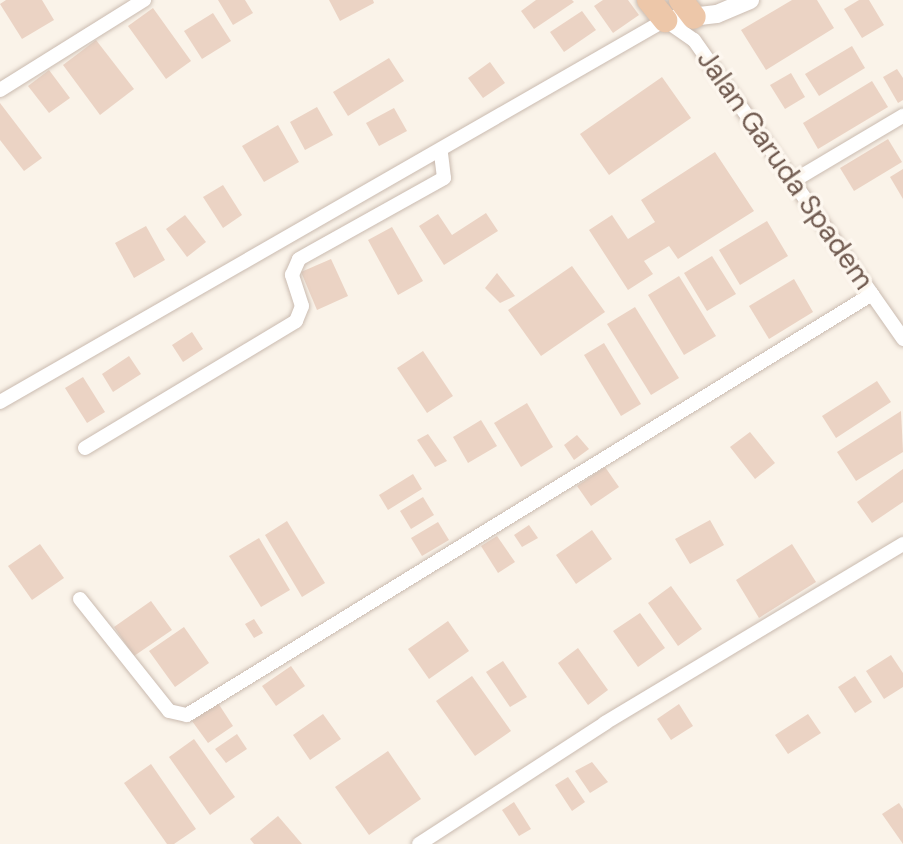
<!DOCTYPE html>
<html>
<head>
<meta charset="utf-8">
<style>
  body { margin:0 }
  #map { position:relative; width:903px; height:844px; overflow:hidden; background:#faf3e9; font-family:"DM Sans",sans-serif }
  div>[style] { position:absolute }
  .building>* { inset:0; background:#ebd3c4 }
  .roads { filter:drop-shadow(0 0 2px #cabbb0) drop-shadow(0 0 2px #cabbb0) }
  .minor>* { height:14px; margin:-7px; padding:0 7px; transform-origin:7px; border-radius:7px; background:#fff }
  .tertiary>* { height:18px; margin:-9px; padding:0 9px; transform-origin:9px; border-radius:9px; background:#fff }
  .trunk>* { height:24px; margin:-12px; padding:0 12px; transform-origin:12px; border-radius:12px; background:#edc7a9 }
  span { translate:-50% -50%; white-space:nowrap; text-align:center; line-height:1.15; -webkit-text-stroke:7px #fdf7ef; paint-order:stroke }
  .street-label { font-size:28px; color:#715b50 }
</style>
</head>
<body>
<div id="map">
  <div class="building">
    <i style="clip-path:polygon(6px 0,42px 0,54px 20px,22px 39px,0 4px)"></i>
    <i style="clip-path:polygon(218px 0,245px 0,253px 13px,233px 25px)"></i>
    <i style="clip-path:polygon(329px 0,373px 0,374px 3px,340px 21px)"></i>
    <i style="clip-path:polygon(536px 0,572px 0,574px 2px,534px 29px,521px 11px)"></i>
    <i style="clip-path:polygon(603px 0,628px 0,639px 15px,613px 33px,594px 6px)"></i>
    <i style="clip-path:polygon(792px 0,817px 0,834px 28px,766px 70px,741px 30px)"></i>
    <i style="clip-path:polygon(859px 0,869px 0,884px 25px,862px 38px,844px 9px)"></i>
    <i style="clip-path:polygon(153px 8px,191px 61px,166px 79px,128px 26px)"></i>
    <i style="clip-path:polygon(582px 11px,596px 30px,564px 52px,550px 32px)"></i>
    <i style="clip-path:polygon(213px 13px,231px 41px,202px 59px,184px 31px)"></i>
    <i style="clip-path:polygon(96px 40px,134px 89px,100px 115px,63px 65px)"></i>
    <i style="clip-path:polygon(852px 46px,865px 68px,819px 96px,805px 74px)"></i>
    <i style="clip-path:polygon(389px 58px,404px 81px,348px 116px,333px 92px)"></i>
    <i style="clip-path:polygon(490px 62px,505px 83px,483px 98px,468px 78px)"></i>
    <i style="clip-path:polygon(897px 69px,903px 78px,903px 100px,898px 103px,883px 77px)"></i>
    <i style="clip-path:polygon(49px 70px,70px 98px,49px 113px,28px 86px)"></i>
    <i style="clip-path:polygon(791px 73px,805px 97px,785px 109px,770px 85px)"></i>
    <i style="clip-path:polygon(662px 77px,691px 118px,609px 175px,580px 134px)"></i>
    <i style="clip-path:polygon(872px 81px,888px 107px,818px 149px,803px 123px)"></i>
    <i style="clip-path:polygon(0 103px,42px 158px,24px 171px,0 140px)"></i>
    <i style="clip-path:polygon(317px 107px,333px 135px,305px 150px,290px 122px)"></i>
    <i style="clip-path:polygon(394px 108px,407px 131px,379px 146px,366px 123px)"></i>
    <i style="clip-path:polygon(278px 125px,299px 162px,264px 182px,242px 146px)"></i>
    <i style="clip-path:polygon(888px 139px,902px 162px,854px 191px,840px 168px)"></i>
    <i style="clip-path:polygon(715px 152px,754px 211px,678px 259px,669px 246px,644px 261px,653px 274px,628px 290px,589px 230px,612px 215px,628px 239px,655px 222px,641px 200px)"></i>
    <i style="clip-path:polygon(903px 169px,903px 199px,890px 177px)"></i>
    <i style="clip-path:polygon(223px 185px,242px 215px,223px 228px,203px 197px)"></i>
    <i style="clip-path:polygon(486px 213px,498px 231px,444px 265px,419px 226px,438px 214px,452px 235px)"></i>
    <i style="clip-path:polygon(185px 215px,206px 242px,187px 257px,166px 229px)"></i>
    <i style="clip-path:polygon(767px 221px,788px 256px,740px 285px,719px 250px)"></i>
    <i style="clip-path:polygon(146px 226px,165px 260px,134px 278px,115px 243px)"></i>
    <i style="clip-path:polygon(392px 227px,423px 281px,398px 295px,368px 240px)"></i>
    <i style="clip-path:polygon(712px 256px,736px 294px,707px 311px,684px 273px)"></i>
    <i style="clip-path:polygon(331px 259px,348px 296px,317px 310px,301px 272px)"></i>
    <i style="clip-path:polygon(572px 266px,605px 312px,541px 356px,508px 310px)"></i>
    <i style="clip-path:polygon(497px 273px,515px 296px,500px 303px,485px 288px)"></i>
    <i style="clip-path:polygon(679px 276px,716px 336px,684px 355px,648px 295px)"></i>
    <i style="clip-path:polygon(794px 279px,813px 312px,769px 339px,749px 306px)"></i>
    <i style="clip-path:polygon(635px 307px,679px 378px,651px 395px,607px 324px)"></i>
    <i style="clip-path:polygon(192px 332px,203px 349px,183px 362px,172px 345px)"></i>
    <i style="clip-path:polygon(604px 343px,641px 404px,621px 416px,584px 355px)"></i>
    <i style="clip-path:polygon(423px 351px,453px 396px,427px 413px,397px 368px)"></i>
    <i style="clip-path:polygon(129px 356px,141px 374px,113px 392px,102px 374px)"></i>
    <i style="clip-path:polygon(83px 377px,105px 412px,87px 423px,65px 388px)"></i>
    <i style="clip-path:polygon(877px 381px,891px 402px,836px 438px,822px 416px)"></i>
    <i style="clip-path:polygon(527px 403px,553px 447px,521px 467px,494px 423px)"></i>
    <i style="clip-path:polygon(901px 411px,903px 452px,856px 481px,837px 452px)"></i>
    <i style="clip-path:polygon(481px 420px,497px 446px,468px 463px,453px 437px)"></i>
    <i style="clip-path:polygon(750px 432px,775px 463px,755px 479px,730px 447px)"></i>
    <i style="clip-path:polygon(428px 434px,447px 461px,435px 467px,417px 440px)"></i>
    <i style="clip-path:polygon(577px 435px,589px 449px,574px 460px,564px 445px)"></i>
    <i style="clip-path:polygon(605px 467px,619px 487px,591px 506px,577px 486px)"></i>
    <i style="clip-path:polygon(903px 469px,903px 502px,872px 523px,857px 502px)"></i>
    <i style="clip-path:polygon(413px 474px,422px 489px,388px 510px,379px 495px)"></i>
    <i style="clip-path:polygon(423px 497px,434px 515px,411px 529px,400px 511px)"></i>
    <i style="clip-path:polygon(710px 520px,724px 545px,690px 564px,675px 539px)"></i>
    <i style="clip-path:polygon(287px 521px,325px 583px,302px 597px,265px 535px)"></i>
    <i style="clip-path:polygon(438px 522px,449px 540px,422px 556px,411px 538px)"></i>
    <i style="clip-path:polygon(529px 525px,538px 538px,522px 547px,514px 535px)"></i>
    <i style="clip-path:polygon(592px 530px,612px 559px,576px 584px,556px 555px)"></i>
    <i style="clip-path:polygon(497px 536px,515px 562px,498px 573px,481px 546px)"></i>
    <i style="clip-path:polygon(259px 538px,290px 590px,261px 607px,229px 556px)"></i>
    <i style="clip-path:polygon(40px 544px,64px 578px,32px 600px,8px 566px)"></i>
    <i style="clip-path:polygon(792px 544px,816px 582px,759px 618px,736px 580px)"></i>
    <i style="clip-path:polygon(671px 586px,702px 629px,678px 646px,648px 603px)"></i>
    <i style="clip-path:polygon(151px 601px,172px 630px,134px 656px,114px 627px)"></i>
    <i style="clip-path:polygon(640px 613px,665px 648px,638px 667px,613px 631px)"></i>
    <i style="clip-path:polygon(254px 619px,263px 633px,254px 638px,245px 624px)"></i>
    <i style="clip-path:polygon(448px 621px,469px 651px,429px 679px,408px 649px)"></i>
    <i style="clip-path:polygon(184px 627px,209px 663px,175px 687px,149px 651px)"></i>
    <i style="clip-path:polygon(578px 648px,608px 690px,588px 705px,558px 663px)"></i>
    <i style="clip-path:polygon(891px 655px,903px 673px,903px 687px,884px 699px,866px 671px)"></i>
    <i style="clip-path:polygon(503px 661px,527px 697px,510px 707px,486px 672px)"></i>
    <i style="clip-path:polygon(291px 666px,305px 686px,276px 706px,262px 686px)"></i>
    <i style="clip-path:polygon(472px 676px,511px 731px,475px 756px,436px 701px)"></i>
    <i style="clip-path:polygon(855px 676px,872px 702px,855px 713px,838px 687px)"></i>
    <i style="clip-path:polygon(218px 703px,233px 726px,208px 743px,192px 721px)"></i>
    <i style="clip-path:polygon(679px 704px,693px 726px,671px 740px,657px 719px)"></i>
    <i style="clip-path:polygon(323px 714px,341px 739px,310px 760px,293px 735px)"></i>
    <i style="clip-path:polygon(808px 714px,821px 733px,788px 754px,775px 735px)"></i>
    <i style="clip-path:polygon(237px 734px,247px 749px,226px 763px,215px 749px)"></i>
    <i style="clip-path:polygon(194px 739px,235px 797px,210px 815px,169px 757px)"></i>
    <i style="clip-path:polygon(388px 751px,421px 799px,369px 835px,335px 787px)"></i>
    <i style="clip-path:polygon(592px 762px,608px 782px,590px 793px,575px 771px)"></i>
    <i style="clip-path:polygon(151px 764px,196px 829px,174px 844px,167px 844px,124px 783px)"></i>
    <i style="clip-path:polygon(568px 777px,585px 802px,572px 811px,555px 785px)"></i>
    <i style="clip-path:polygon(514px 802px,531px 829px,519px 836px,502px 810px)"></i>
    <i style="clip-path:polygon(899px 803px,903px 809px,903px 844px,882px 814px)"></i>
    <i style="clip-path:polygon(278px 816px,302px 844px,254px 844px,250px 839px)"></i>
  </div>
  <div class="roads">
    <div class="minor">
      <i style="left:0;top:90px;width:170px;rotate:-32deg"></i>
      <i style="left:795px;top:180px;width:126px;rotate:-30.7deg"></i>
      <i style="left:0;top:402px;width:767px;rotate:-29.87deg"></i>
      <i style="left:665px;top:20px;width:35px;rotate:35deg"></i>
      <i style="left:694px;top:40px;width:365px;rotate:55deg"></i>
      <i style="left:85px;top:448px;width:246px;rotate:-31deg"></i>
      <i style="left:296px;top:321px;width:16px;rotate:-68deg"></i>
      <i style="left:302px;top:306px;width:33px;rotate:-108deg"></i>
      <i style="left:292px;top:275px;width:17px;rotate:-66deg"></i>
      <i style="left:299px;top:259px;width:166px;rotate:-29.2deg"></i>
      <i style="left:444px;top:178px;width:25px;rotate:-97deg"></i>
      <i style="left:80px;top:599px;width:143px;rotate:51.5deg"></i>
      <i style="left:169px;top:711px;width:18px;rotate:13deg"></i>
      <i style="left:187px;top:715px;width:804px;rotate:-31.57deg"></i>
      <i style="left:419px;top:844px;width:222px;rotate:-33deg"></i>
      <i style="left:605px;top:723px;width:348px;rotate:-31deg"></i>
    </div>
    <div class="tertiary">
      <i style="left:665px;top:20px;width:52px;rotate:-6.6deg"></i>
      <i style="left:717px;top:14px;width:36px;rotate:-23deg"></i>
    </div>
    <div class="trunk">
      <i style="left:649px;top:0;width:26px;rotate:51deg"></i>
      <i style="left:681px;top:0;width:21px;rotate:53deg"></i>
    </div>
  </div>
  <div class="street-label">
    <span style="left:785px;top:170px;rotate:55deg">Jalan Garuda Spadem</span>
  </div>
</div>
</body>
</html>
